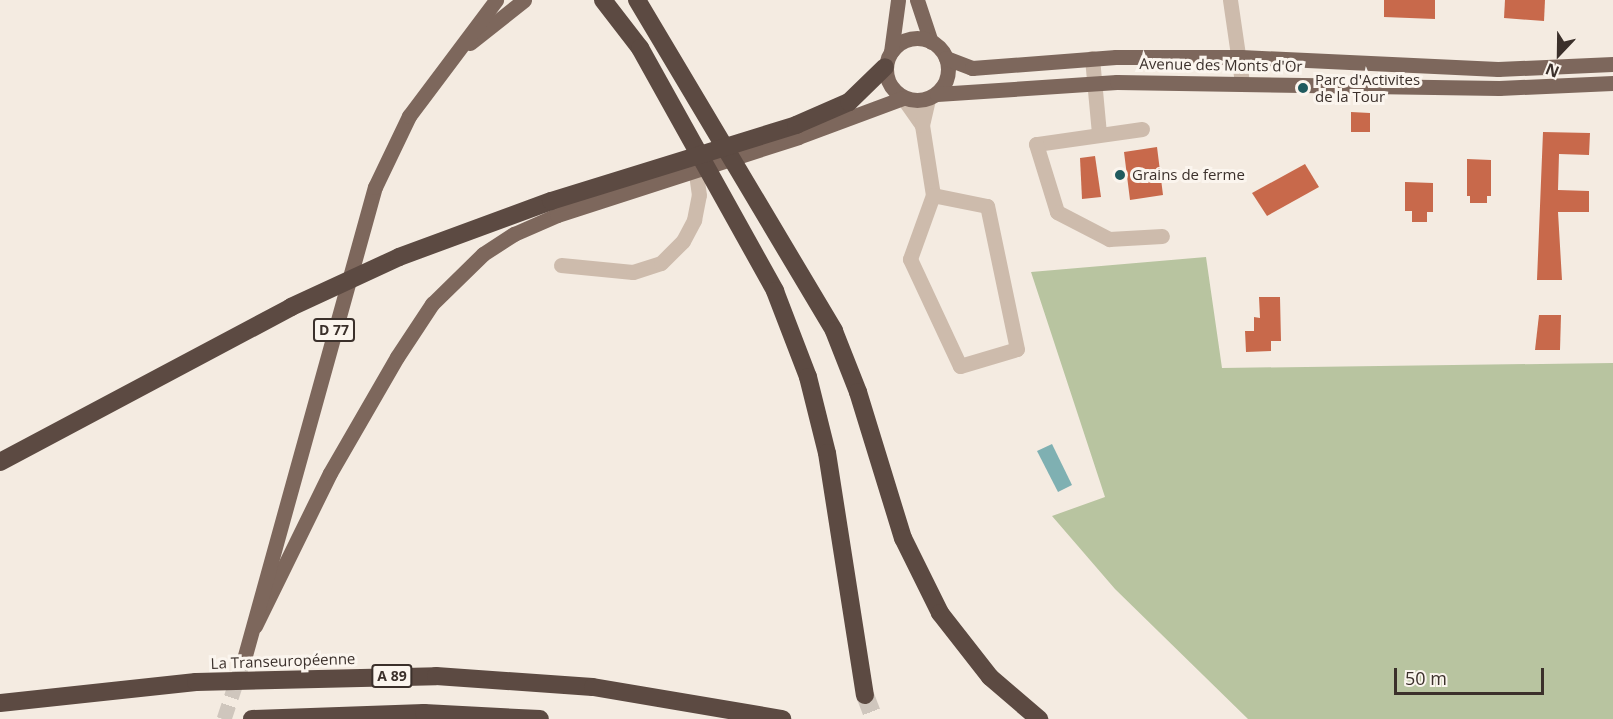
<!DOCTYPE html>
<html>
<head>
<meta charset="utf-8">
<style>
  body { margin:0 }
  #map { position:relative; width:1613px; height:719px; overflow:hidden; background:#f4ebe1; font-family:"Open Sans",sans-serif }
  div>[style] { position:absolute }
  .green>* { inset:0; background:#b8c4a0 }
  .water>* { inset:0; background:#7fb0b2 }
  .building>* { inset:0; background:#c8694b }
  .major-tunnel>* { height:15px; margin-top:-7.5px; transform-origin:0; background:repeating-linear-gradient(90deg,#cfc6bd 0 15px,transparent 0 23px) }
  .highway-tunnel>* { height:18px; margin-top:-9px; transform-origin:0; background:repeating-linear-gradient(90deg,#cfc6bd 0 18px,transparent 0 27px) }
  .minor>* { height:15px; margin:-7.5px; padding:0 7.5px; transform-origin:7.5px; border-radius:7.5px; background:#cdbbac }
  .major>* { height:15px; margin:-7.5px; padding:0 7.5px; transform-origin:7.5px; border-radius:7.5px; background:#7d675c }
  .major>.ring { margin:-7.5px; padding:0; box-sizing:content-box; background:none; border:15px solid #7d675c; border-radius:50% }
  .highway>* { height:18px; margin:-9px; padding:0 9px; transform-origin:9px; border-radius:9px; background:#5c4a42 }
  .dots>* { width:16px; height:16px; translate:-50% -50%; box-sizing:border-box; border:3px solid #fbf5ee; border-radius:50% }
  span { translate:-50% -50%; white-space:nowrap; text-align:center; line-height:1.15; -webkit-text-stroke:6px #fbf5ee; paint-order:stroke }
  .shield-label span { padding:2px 4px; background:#fbf5ee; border:2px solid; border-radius:4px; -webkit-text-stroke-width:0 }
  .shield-label { font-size:14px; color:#3b302b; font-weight:700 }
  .street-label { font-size:15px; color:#3b302b }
  .poi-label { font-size:15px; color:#3b302b }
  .left { translate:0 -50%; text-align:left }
  .north { position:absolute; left:1529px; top:24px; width:60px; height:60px; -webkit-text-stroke:4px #fbf5ee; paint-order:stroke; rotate:202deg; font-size:16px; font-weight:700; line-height:24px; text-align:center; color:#3b302b }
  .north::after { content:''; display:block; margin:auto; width:21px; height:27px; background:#3b302b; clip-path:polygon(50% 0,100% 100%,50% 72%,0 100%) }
  .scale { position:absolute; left:1394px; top:668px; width:150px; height:27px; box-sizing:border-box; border:3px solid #3b302b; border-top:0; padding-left:8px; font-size:18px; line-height:21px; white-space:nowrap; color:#3b302b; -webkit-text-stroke:4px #fbf5ee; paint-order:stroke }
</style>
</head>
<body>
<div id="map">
  <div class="green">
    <i style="clip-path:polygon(1206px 257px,1222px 368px,1613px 363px,1613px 719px,1248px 719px,1115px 589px,1052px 516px,1105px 497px,1031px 272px)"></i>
  </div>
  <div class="water">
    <i style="clip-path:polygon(1052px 444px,1072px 485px,1058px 492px,1037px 451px)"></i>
  </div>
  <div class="building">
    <i style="clip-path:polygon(1384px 0,1435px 0,1435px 19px,1384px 17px)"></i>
    <i style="clip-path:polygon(1505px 0,1545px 0,1544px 21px,1504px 18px)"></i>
    <i style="clip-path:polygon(1351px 112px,1370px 113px,1370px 132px,1351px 132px)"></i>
    <i style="clip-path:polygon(1543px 132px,1590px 133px,1589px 155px,1559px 154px,1558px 190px,1589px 191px,1589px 212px,1558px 212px,1562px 280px,1537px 280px)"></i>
    <i style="clip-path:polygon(1157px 147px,1163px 195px,1130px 200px,1124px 152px)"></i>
    <i style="clip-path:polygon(1095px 156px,1101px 197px,1082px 199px,1080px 158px)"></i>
    <i style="clip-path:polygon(1467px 159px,1491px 160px,1491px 196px,1487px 196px,1487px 203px,1470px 203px,1470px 196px,1467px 196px)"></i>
    <i style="clip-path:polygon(1305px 164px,1319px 187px,1267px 216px,1252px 193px)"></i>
    <i style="clip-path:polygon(1405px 182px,1433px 183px,1433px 212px,1427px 212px,1427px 222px,1412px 222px,1412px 211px,1405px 211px)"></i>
    <i style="clip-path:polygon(1259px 297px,1280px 297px,1281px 341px,1271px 341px,1271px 351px,1246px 352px,1245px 331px,1254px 331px,1254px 317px,1260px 318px)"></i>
    <i style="clip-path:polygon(1539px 315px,1561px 315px,1560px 350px,1535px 350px)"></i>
  </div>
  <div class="major-tunnel">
    <i style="left:224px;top:719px;width:63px;rotate:-71.6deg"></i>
  </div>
  <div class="highway-tunnel">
    <i style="left:865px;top:695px;width:26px;rotate:69deg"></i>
  </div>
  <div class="minor">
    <i style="left:1230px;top:0;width:83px;rotate:81.7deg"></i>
    <i style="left:1092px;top:58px;width:76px;rotate:84.7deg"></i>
    <i style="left:903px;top:98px;width:33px;rotate:55deg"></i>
    <i style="left:922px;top:125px;width:71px;rotate:81.1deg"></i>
    <i style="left:933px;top:195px;width:68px;rotate:109.8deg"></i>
    <i style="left:910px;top:259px;width:118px;rotate:65deg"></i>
    <i style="left:960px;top:366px;width:59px;rotate:-16.6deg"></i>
    <i style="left:1017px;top:349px;width:146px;rotate:-101.8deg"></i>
    <i style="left:987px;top:206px;width:55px;rotate:-168.5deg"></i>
    <i style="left:922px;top:125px;width:27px;rotate:-77deg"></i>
    <i style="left:1142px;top:129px;width:107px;rotate:171.9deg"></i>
    <i style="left:1036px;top:144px;width:71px;rotate:72.8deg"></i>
    <i style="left:1057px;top:212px;width:59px;rotate:27.4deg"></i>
    <i style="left:1109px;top:239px;width:53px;rotate:-3.2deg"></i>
    <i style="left:561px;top:265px;width:72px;rotate:5.6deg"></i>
    <i style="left:633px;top:272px;width:29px;rotate:-18deg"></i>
    <i style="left:661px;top:263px;width:31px;rotate:-45deg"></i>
    <i style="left:683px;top:241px;width:24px;rotate:-62deg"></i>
    <i style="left:694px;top:220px;width:25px;rotate:-79deg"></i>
    <i style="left:699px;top:195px;width:35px;rotate:-98deg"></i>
  </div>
  <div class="major">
    <i style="left:917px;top:0;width:44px;rotate:71.6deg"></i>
    <i class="ring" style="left:886px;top:38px;width:47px;height:47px"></i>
    <i style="left:470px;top:43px;width:69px;rotate:-38.5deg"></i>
    <i style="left:891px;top:52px;width:52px;rotate:-82.3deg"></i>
    <i style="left:946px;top:58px;width:28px;rotate:21deg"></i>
    <i style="left:972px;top:68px;width:144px;rotate:-4.4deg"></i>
    <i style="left:1116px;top:57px;width:125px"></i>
    <i style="left:1241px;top:57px;width:257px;rotate:2.7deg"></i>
    <i style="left:1498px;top:69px;width:115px;rotate:-2.5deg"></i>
    <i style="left:937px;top:94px;width:180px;rotate:-3.8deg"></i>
    <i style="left:1117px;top:82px;width:382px;rotate:0.9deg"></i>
    <i style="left:1499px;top:88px;width:114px;rotate:-2.5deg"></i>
    <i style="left:255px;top:626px;width:170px;rotate:-63.9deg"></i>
    <i style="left:330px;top:473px;width:134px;rotate:-60deg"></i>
    <i style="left:397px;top:357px;width:64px;rotate:-56.6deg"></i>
    <i style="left:432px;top:304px;width:71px;rotate:-44.4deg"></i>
    <i style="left:483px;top:254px;width:37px;rotate:-33deg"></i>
    <i style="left:514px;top:234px;width:47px;rotate:-23.8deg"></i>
    <i style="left:557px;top:215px;width:253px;rotate:-17.9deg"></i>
    <i style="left:798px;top:137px;width:112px;rotate:-20.4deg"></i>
    <i style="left:244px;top:659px;width:490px;rotate:-74.5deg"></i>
    <i style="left:375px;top:187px;width:79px;rotate:-64.4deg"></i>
    <i style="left:409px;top:116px;width:145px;rotate:-53.1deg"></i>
  </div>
  <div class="highway">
    <i style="left:603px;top:0;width:61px;rotate:52.4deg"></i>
    <i style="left:640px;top:48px;width:278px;rotate:60.9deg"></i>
    <i style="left:775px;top:291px;width:92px;rotate:69deg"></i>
    <i style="left:808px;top:377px;width:78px;rotate:76deg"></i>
    <i style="left:827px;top:453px;width:245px;rotate:81.1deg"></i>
    <i style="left:637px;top:0;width:385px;rotate:59.2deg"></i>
    <i style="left:834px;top:331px;width:66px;rotate:68.5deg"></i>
    <i style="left:858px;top:392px;width:153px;rotate:72.9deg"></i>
    <i style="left:903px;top:538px;width:84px;rotate:63.7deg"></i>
    <i style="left:940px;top:613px;width:81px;rotate:52deg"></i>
    <i style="left:990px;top:677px;width:65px;rotate:40.6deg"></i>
    <i style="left:0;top:462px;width:330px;rotate:-28deg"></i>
    <i style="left:291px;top:307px;width:119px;rotate:-24.8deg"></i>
    <i style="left:399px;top:257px;width:162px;rotate:-20.2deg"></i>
    <i style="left:551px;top:201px;width:257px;rotate:-17.2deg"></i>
    <i style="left:796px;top:125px;width:58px;rotate:-23.5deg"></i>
    <i style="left:849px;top:102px;width:50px;rotate:-44.2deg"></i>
    <i style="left:0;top:703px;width:197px;rotate:-6.1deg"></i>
    <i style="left:196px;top:682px;width:240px;rotate:-1.4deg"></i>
    <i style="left:436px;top:676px;width:157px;rotate:4deg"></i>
    <i style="left:593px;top:687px;width:192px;rotate:9.6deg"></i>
    <i style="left:252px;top:719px;width:172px;rotate:-2deg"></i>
    <i style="left:424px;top:713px;width:116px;rotate:3deg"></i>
  </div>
  <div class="dots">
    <i style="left:1303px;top:88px;background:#1f5a5e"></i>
    <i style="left:1120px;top:175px;background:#1f5a5e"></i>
  </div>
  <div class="shield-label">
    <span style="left:334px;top:330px">D 77</span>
    <span style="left:392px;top:676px">A 89</span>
  </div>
  <div class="street-label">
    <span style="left:1221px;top:65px;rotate:1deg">Avenue des Monts d'Or</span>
    <span style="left:283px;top:661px;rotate:-2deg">La Transeuropéenne</span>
  </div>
  <div class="poi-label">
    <span class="left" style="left:1315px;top:88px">Parc d'Activites<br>de la Tour</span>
    <span class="left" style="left:1132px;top:175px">Grains de ferme</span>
  </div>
  <div class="north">N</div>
  <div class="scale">50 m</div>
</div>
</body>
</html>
